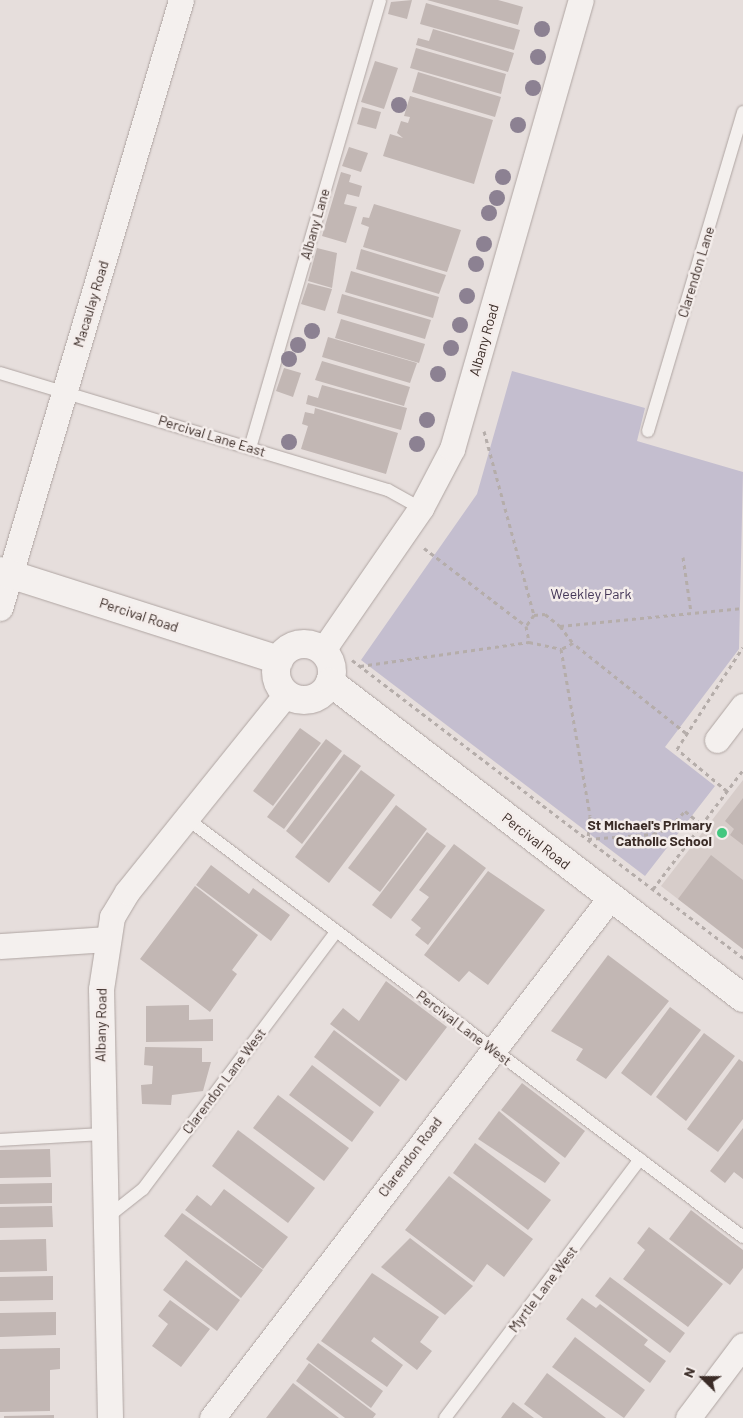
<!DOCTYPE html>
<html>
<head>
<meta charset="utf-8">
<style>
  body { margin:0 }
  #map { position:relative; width:743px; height:1418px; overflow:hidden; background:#e6dedc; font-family:Barlow,sans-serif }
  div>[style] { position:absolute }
  .built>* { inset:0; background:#d7cdca }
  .green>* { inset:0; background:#c4becf }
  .building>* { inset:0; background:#c2b7b4 }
  .path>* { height:3px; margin-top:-1.5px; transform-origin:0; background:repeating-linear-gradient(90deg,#b5adaa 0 4px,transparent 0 8px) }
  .roads { filter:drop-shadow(0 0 1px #afa5a2) drop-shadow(0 0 1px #afa5a2) }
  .service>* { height:12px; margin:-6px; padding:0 6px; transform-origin:6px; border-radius:6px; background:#f4f0ee }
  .minor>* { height:25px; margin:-12.5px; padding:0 12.5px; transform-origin:12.5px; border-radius:12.5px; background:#f4f0ee }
  .tertiary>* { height:28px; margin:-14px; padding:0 14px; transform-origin:14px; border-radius:14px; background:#f4f0ee }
  .tertiary>.ring { margin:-14px; padding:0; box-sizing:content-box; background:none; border:28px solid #f4f0ee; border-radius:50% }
  .trees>* { width:16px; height:16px; margin:-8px; border-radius:50%; background:#8c8192 }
  .dots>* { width:14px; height:14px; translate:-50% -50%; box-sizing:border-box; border:2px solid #f4edeb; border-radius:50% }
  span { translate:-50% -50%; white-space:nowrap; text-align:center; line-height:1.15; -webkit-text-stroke:5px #f4edeb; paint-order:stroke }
  .street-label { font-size:14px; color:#3b2c27 }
  .park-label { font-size:14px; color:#433556 }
  .poi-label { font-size:14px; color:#3b2c27; font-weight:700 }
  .right { translate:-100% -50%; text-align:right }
  .north { position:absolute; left:678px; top:1353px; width:50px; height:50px; -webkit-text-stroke:4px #f4edeb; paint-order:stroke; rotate:292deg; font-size:14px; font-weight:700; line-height:20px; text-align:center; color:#3b2c27 }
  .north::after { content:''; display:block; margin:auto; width:18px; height:22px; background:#3b2c27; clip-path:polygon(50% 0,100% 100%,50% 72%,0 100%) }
</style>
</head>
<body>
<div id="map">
  <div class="built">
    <i style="clip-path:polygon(743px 780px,743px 949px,661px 886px)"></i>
  </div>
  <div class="green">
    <i style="clip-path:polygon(512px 371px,645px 408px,637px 441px,743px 472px,739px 649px,665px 747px,715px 786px,645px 876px,361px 660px,477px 494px)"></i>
  </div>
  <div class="building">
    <i style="clip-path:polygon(412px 0,407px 19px,388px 14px,391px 2px)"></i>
    <i style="clip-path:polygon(427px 0,498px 0,523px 7px,518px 25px)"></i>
    <i style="clip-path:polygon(426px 3px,520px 30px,514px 50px,420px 24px)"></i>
    <i style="clip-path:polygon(433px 29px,514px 53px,508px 72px,416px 45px,418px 38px,429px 41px)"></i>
    <i style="clip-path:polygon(416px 48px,506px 74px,501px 94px,410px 68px)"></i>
    <i style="clip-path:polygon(375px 61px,398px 68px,384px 109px,361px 102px)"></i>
    <i style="clip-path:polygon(418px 72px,501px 97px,495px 117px,412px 92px)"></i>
    <i style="clip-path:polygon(410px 96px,493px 120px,474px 184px,383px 156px,390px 134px,403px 138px,397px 133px,401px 121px,408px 123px,410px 117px,404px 116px)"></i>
    <i style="clip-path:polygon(362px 107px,381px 112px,376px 129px,357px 124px)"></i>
    <i style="clip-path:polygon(349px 147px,368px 153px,361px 172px,342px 166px)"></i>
    <i style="clip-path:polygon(341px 172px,351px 175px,349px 182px,362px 186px,359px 197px,347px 194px,344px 204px,357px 207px,346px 243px,322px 236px)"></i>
    <i style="clip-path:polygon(374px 204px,461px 230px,447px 272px,363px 247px,369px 227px,361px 224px,363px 217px,369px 218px)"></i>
    <i style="clip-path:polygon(317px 248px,337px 253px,332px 288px,308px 281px)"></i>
    <i style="clip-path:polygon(361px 249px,446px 275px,439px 294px,356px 269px)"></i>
    <i style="clip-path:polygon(351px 271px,439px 297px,433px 318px,345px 292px)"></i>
    <i style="clip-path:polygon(308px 283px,332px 289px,325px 311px,301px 304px)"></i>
    <i style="clip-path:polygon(342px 294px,431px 320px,425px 339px,337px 313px)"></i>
    <i style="clip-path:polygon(341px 319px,425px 344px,419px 363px,335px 338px)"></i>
    <i style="clip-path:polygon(328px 337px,417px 363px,410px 383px,322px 357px)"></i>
    <i style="clip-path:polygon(322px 361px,410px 387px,404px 406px,315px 380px)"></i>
    <i style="clip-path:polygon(284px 368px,301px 373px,293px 397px,276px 391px)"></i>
    <i style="clip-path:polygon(322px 385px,407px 408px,401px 430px,306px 404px,308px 395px,318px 398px)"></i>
    <i style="clip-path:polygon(315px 408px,398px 433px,386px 474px,301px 449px,308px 426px,302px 424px,305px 412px,314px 414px)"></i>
    <i style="clip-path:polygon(300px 728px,321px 743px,273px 806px,253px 791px)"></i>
    <i style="clip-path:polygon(326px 739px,342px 751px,284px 829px,267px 817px)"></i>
    <i style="clip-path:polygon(344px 754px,361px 766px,302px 844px,286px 831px)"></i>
    <i style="clip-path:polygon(361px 770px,395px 795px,329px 883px,295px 857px)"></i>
    <i style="clip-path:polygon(743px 798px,743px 845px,730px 835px,734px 829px,725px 821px)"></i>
    <i style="clip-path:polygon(396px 805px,427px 829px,380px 892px,348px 868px)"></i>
    <i style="clip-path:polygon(427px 832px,446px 846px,391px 919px,372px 905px)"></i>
    <i style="clip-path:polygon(454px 844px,486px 868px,428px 945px,415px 935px,421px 928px,411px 920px,429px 897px,419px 890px)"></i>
    <i style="clip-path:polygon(711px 855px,743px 880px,743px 949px,678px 899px)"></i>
    <i style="clip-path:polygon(211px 865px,249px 894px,253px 888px,290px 915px,271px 941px,196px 885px)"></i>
    <i style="clip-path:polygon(488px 871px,545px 910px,488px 985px,469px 971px,459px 982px,424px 955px)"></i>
    <i style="clip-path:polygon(195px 886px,258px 935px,232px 970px,237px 974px,210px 1012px,140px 959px)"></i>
    <i style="clip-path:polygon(608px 955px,669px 1001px,606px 1079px,576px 1060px,583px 1049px,551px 1031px)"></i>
    <i style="clip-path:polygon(386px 981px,447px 1027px,406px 1081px,330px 1024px,343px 1008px,359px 1021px)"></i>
    <i style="clip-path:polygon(189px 1005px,189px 1020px,213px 1019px,213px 1041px,146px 1042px,146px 1006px)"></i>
    <i style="clip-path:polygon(670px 1007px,701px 1030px,651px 1096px,621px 1073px)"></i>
    <i style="clip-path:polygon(334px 1030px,400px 1080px,380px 1107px,314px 1057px)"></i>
    <i style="clip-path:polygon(704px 1033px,735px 1056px,686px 1121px,656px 1097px)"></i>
    <i style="clip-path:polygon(145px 1047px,202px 1048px,202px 1062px,211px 1062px,203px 1091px,172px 1095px,171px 1105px,142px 1104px,141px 1085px,152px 1084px,153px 1066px,144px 1065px)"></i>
    <i style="clip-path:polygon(739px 1059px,743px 1062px,743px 1119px,718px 1152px,687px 1129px)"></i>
    <i style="clip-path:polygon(312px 1065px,374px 1112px,352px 1142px,289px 1095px)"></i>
    <i style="clip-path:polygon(522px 1083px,585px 1131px,565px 1158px,501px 1110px)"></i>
    <i style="clip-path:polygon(278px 1095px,349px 1148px,324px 1181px,253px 1128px)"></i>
    <i style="clip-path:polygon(499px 1111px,560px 1163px,545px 1183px,478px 1139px)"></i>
    <i style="clip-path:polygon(743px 1128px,743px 1179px,734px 1172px,725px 1183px,710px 1171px)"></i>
    <i style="clip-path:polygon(238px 1130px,315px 1188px,288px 1223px,212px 1166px)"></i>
    <i style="clip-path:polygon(475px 1143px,551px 1200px,528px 1230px,453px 1173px)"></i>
    <i style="clip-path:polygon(50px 1149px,51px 1177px,0 1178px,0 1150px)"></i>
    <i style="clip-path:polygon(449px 1176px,533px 1239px,504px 1277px,487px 1264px,474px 1282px,405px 1230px)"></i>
    <i style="clip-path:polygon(52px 1183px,52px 1203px,0 1204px,0 1184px)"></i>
    <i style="clip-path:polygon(224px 1189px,288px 1237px,263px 1269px,185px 1210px,197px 1195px,211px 1206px)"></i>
    <i style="clip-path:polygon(52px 1206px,53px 1227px,0 1228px,0 1207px)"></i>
    <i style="clip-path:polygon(691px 1210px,743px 1250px,743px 1268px,730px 1285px,669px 1239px)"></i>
    <i style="clip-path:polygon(182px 1213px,263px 1270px,241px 1298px,164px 1236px)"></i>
    <i style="clip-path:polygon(649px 1227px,723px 1284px,688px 1327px,623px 1279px,645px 1250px,637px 1243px)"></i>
    <i style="clip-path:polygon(410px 1238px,473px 1286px,445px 1315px,381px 1267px)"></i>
    <i style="clip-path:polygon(46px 1239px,47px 1271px,0 1272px,0 1240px)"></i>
    <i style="clip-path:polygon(186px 1260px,240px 1300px,217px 1331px,163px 1290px)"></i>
    <i style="clip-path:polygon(372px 1273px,439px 1317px,420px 1342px,432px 1351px,417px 1370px,374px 1337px,371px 1341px,403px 1365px,387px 1387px,321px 1341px)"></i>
    <i style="clip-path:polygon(53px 1276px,53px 1300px,0 1301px,0 1277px)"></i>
    <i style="clip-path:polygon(610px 1277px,685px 1333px,670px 1353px,595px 1296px)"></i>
    <i style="clip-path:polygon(582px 1298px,596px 1308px,600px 1304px,648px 1340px,644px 1345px,666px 1361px,650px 1383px,566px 1319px)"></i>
    <i style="clip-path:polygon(170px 1300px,210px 1329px,181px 1367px,152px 1346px,168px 1324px,158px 1316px)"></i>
    <i style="clip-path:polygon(56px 1312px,56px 1335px,0 1337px,0 1313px)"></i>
    <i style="clip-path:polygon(575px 1337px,645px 1390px,624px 1418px,552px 1367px)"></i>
    <i style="clip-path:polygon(318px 1343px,383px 1391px,371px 1408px,306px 1359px)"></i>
    <i style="clip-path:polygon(60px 1348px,60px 1369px,50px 1370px,50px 1411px,0 1412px,0 1349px)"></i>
    <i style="clip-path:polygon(309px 1363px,376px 1414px,373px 1418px,345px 1418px,296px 1381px)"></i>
    <i style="clip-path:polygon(547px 1373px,606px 1418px,543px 1418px,524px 1404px)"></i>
    <i style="clip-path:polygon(293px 1383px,339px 1418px,266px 1418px)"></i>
    <i style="clip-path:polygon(513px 1402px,534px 1418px,501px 1418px)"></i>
    <i style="clip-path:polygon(54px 1415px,54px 1418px,4px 1418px,4px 1416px)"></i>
  </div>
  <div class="path">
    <i style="left:484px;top:431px;width:191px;rotate:74.8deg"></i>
    <i style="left:534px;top:615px;width:14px;rotate:126deg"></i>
    <i style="left:424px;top:548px;width:128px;rotate:37.4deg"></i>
    <i style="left:526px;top:626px;width:16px;rotate:79deg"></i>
    <i style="left:683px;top:557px;width:56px;rotate:81.7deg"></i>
    <i style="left:534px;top:615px;width:11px;rotate:-5deg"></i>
    <i style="left:545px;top:614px;width:19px;rotate:39deg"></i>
    <i style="left:560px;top:626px;width:184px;rotate:-5.6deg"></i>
    <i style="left:560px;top:626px;width:21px;rotate:53deg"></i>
    <i style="left:352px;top:660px;width:492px;rotate:37.3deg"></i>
    <i style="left:360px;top:666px;width:171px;rotate:-8.1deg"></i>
    <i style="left:529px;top:642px;width:33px;rotate:12deg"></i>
    <i style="left:686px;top:733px;width:144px;rotate:-141.5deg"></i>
    <i style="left:573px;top:643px;width:13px;rotate:153deg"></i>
    <i style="left:561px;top:649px;width:169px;rotate:80.1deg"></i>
    <i style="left:590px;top:816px;width:23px;rotate:95deg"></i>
    <i style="left:588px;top:839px;width:65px;rotate:-4.4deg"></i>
    <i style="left:653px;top:834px;width:18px;rotate:-22deg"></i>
    <i style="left:670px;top:827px;width:22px;rotate:-47deg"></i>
    <i style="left:685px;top:811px;width:22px;rotate:39deg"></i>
    <i style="left:727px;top:791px;width:65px;rotate:-140deg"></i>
    <i style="left:677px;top:749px;width:121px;rotate:-57.1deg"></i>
    <i style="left:653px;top:889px;width:149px;rotate:-52.9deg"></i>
  </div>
  <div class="roads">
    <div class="service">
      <i style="left:0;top:373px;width:405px;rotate:16.8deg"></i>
      <i style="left:388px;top:490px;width:38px;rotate:29deg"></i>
      <i style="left:648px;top:431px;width:333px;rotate:-73.4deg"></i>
      <i style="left:250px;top:448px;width:466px;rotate:-73.8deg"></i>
      <i style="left:186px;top:818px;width:697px;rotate:36.95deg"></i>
      <i style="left:0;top:1140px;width:101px;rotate:-3.4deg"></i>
      <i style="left:105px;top:1219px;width:48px;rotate:-38.3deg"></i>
      <i style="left:143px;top:1189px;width:321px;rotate:-53.1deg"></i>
      <i style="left:445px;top:1418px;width:324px;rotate:-53deg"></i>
    </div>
    <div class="minor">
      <i style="left:0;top:608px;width:634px;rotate:-73.42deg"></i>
      <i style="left:323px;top:650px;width:173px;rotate:-55.4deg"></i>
      <i style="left:421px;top:508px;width:67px;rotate:-62.3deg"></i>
      <i style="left:452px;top:449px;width:467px;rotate:-74deg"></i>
      <i style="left:717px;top:740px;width:43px;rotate:-52.6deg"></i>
      <i style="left:0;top:946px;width:107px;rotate:-3.7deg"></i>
      <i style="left:110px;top:1418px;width:429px;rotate:-91.2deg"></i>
      <i style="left:101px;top:989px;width:73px;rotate:-81.3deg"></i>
      <i style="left:112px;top:917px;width:29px;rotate:-59deg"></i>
      <i style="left:127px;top:892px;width:255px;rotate:-51.2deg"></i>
      <i style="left:212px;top:1418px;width:655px;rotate:-52.57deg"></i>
      <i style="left:688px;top:1418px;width:91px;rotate:-53deg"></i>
    </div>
    <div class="tertiary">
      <i style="left:0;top:571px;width:293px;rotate:17.7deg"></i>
      <i class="ring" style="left:276px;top:644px;width:28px;height:28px"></i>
      <i style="left:330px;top:682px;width:520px;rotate:37.42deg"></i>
    </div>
  </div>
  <div class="trees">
    <i style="left:542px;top:29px"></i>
    <i style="left:538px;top:57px"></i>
    <i style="left:533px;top:88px"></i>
    <i style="left:399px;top:105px"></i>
    <i style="left:518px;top:125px"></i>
    <i style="left:503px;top:177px"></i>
    <i style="left:497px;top:198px"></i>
    <i style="left:489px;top:213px"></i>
    <i style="left:484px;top:244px"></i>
    <i style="left:476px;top:264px"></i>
    <i style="left:467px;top:296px"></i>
    <i style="left:460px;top:325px"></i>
    <i style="left:312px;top:331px"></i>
    <i style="left:298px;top:345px"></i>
    <i style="left:451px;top:348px"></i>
    <i style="left:289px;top:359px"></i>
    <i style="left:438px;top:374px"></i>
    <i style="left:427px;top:420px"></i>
    <i style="left:289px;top:442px"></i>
    <i style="left:417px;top:444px"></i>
  </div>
  <div class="dots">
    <i style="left:722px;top:833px;background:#44c780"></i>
  </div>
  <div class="street-label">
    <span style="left:315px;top:224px;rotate:-74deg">Albany Lane</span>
    <span style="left:696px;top:272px;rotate:-73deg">Clarendon Lane</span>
    <span style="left:91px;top:304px;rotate:-73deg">Macaulay Road</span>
    <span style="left:484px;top:340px;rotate:-74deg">Albany Road</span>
    <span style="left:212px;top:436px;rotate:17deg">Percival Lane East</span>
    <span style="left:139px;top:615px;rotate:18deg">Percival Road</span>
    <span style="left:536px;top:841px;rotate:38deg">Percival Road</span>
    <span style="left:101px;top:1025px;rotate:-89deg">Albany Road</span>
    <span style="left:464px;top:1028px;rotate:37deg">Percival Lane West</span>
    <span style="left:224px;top:1081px;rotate:-53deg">Clarendon Lane West</span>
    <span style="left:410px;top:1157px;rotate:-53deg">Clarendon Road</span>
    <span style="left:543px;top:1289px;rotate:-53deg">Myrtle Lane West</span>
  </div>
  <div class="park-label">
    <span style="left:591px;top:594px">Weekley Park</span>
  </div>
  <div class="poi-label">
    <span class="right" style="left:712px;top:833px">St Michael's Primary<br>Catholic School</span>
  </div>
  <div class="north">N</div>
</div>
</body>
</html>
